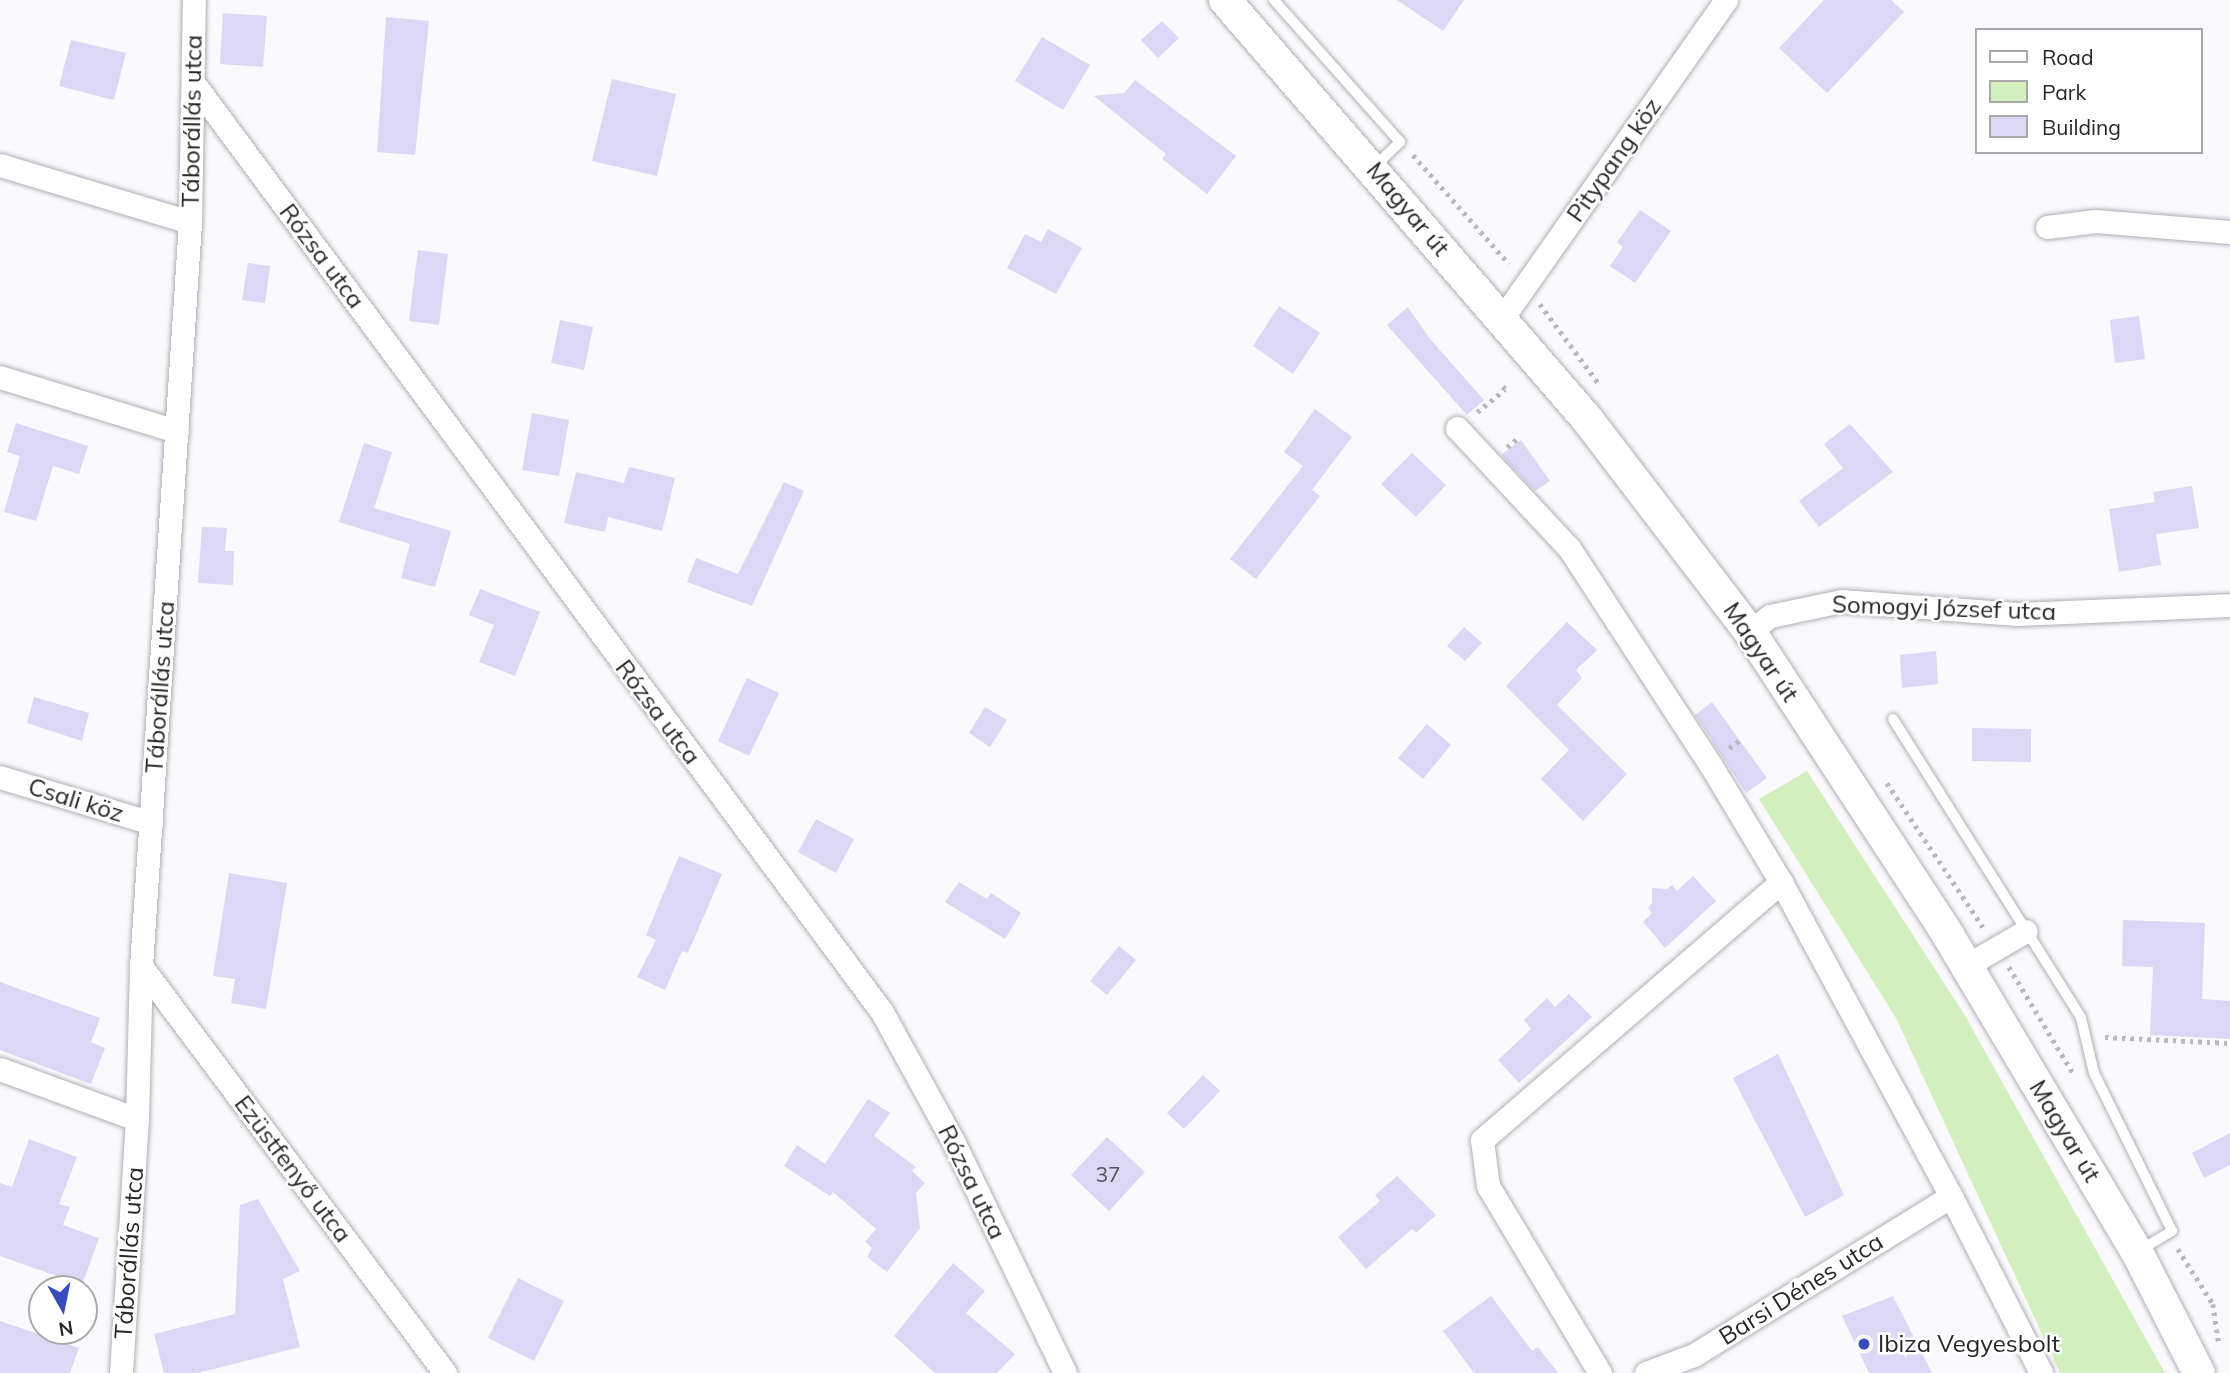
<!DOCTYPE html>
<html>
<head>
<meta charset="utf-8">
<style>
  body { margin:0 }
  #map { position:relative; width:2230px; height:1373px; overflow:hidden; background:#f9f9fe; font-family:Mulish,sans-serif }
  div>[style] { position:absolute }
  .green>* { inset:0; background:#d3efbe }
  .building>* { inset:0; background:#dbd7f5 }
  .path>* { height:4.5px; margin-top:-2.25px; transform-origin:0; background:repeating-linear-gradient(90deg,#b9b9bd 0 3.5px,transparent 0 8.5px) }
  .roads { filter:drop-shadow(0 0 2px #aeaeb4) drop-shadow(0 0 2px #aeaeb4) }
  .lane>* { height:10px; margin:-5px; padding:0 5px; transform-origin:5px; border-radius:5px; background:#fff }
  .street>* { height:23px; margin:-11.5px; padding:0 11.5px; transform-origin:11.5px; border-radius:11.5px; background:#fff }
  .secondary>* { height:32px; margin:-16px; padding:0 16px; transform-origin:16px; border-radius:16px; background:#fff }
  .dots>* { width:19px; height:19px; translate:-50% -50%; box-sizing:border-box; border:4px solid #fff; border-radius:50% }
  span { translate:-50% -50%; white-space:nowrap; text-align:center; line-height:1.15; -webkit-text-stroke:5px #fff; paint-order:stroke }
  .number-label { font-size:21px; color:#54535c }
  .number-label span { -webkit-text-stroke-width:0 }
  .street-label { font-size:24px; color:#272729 }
  .poi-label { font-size:24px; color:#272729 }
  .left { translate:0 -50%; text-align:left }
  .legend { position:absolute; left:1975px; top:28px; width:228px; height:126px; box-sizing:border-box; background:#fff; border:2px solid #a9a9a9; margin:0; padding:9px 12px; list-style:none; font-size:21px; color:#272729 }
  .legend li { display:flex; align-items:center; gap:14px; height:35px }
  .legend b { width:35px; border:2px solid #a9a9a9 }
  .north { position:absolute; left:28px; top:1275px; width:70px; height:70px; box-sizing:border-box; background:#fff; border:2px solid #a9a9a9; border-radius:50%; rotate:171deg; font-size:19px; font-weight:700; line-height:28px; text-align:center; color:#272729 }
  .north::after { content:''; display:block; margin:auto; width:24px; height:32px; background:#384cbe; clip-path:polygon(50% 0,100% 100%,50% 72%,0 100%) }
</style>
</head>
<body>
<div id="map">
  <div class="green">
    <i style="clip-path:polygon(1807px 771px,1964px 1014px,2165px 1373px,2060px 1373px,1896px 1018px,1759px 799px)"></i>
  </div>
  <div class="building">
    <i style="clip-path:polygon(1397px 0,1464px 0,1443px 31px)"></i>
    <i style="clip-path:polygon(1824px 0,1891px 0,1904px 12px,1827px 93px,1779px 48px)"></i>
    <i style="clip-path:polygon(223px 13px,267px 16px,263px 67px,220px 64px)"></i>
    <i style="clip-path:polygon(386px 17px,429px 21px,415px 155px,377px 152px)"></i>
    <i style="clip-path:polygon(1162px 21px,1179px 38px,1158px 58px,1141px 40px)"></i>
    <i style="clip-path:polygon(1042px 37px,1090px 65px,1063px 110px,1015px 81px)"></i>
    <i style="clip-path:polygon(71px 40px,126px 53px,114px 100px,59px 86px)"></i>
    <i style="clip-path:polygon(612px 79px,676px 94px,657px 176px,592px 161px)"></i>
    <i style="clip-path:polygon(1135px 80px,1236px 156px,1207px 194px,1162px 159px,1166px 154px,1094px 96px,1124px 93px)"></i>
    <i style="clip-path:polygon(1640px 210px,1671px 231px,1635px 283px,1610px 266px,1623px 247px,1617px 242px)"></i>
    <i style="clip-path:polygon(1048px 229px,1082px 248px,1056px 294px,1007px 268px,1025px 234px,1041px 242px)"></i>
    <i style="clip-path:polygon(418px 250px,448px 254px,439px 325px,409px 321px)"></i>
    <i style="clip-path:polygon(248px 263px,270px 266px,265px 303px,242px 300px)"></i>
    <i style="clip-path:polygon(1279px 306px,1320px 333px,1293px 374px,1253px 346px)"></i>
    <i style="clip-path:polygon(1408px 307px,1430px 339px,1484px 400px,1467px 415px,1387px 325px)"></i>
    <i style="clip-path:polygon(2139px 316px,2145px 359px,2115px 363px,2110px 320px)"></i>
    <i style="clip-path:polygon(560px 320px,593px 327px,584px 370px,551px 363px)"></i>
    <i style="clip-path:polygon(1315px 409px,1352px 437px,1312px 490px,1320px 496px,1256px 579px,1230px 559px,1303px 466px,1284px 452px)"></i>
    <i style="clip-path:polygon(532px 413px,569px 420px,559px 476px,522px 470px)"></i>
    <i style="clip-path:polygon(16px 423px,88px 446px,79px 474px,53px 466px,36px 521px,4px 512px,20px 456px,7px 452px)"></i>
    <i style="clip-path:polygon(1850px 424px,1893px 472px,1819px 527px,1799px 501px,1843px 468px,1824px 444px)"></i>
    <i style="clip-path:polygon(1521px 440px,1550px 481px,1535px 491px,1501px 455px)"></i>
    <i style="clip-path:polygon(364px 443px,392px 452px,374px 508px,451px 531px,435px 587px,401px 578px,410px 544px,339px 522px)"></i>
    <i style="clip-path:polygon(1412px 453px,1446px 485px,1416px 517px,1381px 484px)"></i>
    <i style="clip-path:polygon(629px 467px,675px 478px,662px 531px,608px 517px,605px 532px,564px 523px,576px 472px,624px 483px)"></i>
    <i style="clip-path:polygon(784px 482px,804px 491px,752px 606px,687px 582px,696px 558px,738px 574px)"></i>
    <i style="clip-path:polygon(2192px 486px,2199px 528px,2156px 534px,2161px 565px,2119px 572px,2109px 509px,2155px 502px,2153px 492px)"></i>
    <i style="clip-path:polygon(202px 527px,227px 528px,225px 551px,234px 551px,233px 585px,198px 583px)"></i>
    <i style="clip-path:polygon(480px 589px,540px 612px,515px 676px,479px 662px,494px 625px,469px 615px)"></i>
    <i style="clip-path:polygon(1567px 622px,1597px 650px,1576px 670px,1582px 678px,1557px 705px,1627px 774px,1583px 821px,1541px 779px,1569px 750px,1506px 686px)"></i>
    <i style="clip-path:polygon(1464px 627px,1482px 643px,1465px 661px,1447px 646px)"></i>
    <i style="clip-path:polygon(1936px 651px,1938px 684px,1902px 688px,1900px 655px)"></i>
    <i style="clip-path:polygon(747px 678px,779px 693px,749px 756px,718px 741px)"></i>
    <i style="clip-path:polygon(34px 697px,89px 713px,82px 741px,27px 723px)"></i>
    <i style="clip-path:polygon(1712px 702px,1767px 778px,1746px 793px,1695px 715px)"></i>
    <i style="clip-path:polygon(985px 707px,1007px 720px,990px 747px,969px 733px)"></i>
    <i style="clip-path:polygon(1427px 724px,1451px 745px,1423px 779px,1398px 758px)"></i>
    <i style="clip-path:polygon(1972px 728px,2031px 729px,2031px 762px,1972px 761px)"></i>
    <i style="clip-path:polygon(816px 819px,854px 839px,836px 873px,798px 852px)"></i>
    <i style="clip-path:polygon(679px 856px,722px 874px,688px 953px,682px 951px,665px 990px,637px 977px,656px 940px,646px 935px)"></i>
    <i style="clip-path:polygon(229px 873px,287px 883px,266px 1009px,231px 1003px,235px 979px,213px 976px)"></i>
    <i style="clip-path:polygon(1693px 876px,1716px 901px,1665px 948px,1643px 922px,1652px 913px,1648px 908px,1652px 903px,1652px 888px,1667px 889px,1672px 885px,1677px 891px)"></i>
    <i style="clip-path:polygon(959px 882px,987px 899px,991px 893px,1021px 913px,1005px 939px,945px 902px)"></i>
    <i style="clip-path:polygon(2123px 920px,2205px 923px,2202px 999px,2230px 1001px,2230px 1039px,2150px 1035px,2153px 967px,2122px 966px)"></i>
    <i style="clip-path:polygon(1119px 946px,1136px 960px,1107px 995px,1090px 981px)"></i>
    <i style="clip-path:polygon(0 982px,100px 1018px,91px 1042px,105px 1048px,91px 1084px,0 1050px)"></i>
    <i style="clip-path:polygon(1569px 994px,1592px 1017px,1519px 1083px,1498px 1060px,1531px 1029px,1524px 1020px,1547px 998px,1555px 1007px)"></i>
    <i style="clip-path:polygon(1778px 1054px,1844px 1195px,1805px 1217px,1733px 1078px)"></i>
    <i style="clip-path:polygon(1203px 1075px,1220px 1091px,1184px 1129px,1167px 1113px)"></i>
    <i style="clip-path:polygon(868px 1099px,890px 1113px,874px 1136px,916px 1167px,912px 1171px,925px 1183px,916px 1193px,920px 1228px,887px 1272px,867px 1257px,872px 1248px,865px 1242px,876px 1229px,833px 1192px,830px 1196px,784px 1166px,797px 1145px,825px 1164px)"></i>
    <i style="clip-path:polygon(2230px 1133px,2230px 1165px,2204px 1178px,2192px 1153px)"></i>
    <i style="clip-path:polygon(1107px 1137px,1145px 1172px,1109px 1211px,1071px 1175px)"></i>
    <i style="clip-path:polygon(29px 1139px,77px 1157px,59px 1204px,70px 1207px,63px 1225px,99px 1238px,82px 1285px,0 1256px,0 1183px,12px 1187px)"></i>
    <i style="clip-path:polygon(1397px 1176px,1436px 1215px,1416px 1233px,1412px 1229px,1366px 1269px,1338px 1237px,1380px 1201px,1375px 1195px)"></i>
    <i style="clip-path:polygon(258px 1199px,300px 1271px,283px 1279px,300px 1347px,198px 1373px,164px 1373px,154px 1334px,235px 1314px,240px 1205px)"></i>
    <i style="clip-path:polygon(953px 1263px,985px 1291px,966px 1313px,1015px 1354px,997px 1373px,935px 1373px,894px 1336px)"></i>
    <i style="clip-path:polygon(518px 1278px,564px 1301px,534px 1361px,488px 1338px)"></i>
    <i style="clip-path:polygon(1491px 1296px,1532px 1351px,1538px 1347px,1558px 1373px,1474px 1373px,1443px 1331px)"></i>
    <i style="clip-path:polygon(1893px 1296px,1932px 1373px,1869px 1373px,1842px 1316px)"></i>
    <i style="clip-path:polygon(0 1321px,79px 1348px,70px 1373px,0 1373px)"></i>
  </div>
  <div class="path">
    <i style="left:1413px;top:155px;width:145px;rotate:48.6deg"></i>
    <i style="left:1540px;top:304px;width:99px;rotate:53.6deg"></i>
    <i style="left:1477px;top:412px;width:36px;rotate:-39deg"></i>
    <i style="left:1505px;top:389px;width:6px;rotate:-135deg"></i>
    <i style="left:1507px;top:447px;width:14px;rotate:-39deg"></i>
    <i style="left:1729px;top:748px;width:14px;rotate:-36deg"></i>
    <i style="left:1887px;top:783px;width:173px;rotate:56.3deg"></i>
    <i style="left:2009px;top:967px;width:124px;rotate:58.9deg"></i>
    <i style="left:2105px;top:1037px;width:125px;rotate:2.7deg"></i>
    <i style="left:2178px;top:1249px;width:65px;rotate:57.5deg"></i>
    <i style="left:2213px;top:1304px;width:40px;rotate:81.5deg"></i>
  </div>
  <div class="roads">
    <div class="lane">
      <i style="left:1274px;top:0;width:190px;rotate:48.4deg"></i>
      <i style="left:1400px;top:142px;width:37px;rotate:136deg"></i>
      <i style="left:1893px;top:719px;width:353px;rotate:57.8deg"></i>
      <i style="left:2081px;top:1018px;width:57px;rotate:76.7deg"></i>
      <i style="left:2094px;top:1073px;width:176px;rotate:63.7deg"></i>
      <i style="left:2172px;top:1231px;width:39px;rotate:149deg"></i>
    </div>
    <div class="street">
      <i style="left:195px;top:85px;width:1154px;rotate:53.46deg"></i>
      <i style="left:882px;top:1012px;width:149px;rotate:61.2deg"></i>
      <i style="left:954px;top:1143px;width:255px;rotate:64.2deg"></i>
      <i style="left:0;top:165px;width:198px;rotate:16.7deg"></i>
      <i style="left:2047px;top:227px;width:49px;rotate:-7deg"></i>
      <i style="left:2096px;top:221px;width:134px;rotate:4.7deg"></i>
      <i style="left:1501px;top:320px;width:391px;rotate:-54.9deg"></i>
      <i style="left:0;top:377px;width:185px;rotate:17deg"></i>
      <i style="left:1457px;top:428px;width:164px;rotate:47deg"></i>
      <i style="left:1569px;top:548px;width:258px;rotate:56.9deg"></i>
      <i style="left:1710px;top:764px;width:138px;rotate:59deg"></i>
      <i style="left:1781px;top:882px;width:357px;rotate:61.6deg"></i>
      <i style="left:1951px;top:1196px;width:199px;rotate:63deg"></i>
      <i style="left:1750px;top:632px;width:26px;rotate:-39deg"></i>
      <i style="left:1770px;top:616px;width:73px;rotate:-11.9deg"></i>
      <i style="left:1841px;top:601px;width:177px;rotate:4.2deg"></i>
      <i style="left:2018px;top:614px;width:212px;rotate:-2.4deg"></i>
      <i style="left:0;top:777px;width:158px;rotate:16.9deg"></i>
      <i style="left:141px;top:966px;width:508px;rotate:53.24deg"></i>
      <i style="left:1966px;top:966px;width:69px;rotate:-30.3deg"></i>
      <i style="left:0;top:1069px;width:146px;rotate:20.1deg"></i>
      <i style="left:121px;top:1373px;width:255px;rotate:-86.4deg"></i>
      <i style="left:137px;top:1119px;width:153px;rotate:-88.5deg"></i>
      <i style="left:141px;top:966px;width:746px;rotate:-86.23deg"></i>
      <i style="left:190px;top:222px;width:222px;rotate:-89deg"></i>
      <i style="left:1600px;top:1373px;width:218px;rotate:-120.9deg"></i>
      <i style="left:1488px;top:1186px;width:46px;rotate:-97.4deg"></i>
      <i style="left:1482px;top:1140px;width:395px;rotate:-40.8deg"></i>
      <i style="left:1646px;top:1373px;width:51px;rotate:-20.6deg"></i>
      <i style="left:1694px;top:1355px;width:302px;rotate:-31.7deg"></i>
    </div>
    <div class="secondary">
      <i style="left:1225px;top:0;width:554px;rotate:49.17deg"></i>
      <i style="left:1587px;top:419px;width:268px;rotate:52.6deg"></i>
      <i style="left:1750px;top:632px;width:362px;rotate:56.8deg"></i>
      <i style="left:1948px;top:935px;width:369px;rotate:59.2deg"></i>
      <i style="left:2137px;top:1252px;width:136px;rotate:62.9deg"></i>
    </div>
  </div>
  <div class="dots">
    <i style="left:1864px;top:1344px;background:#384cbe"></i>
  </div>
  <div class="number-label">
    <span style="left:1108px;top:1174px">37</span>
  </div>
  <div class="street-label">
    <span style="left:192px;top:121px;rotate:-89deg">Táborállás utca</span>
    <span style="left:1614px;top:160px;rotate:-55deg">Pitypang köz</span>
    <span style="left:1408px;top:209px;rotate:50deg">Magyar út</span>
    <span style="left:322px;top:256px;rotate:53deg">Rózsa utca</span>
    <span style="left:1944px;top:608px;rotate:2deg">Somogyi József utca</span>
    <span style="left:1761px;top:652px;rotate:56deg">Magyar út</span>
    <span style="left:160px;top:687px;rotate:-86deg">Táborállás utca</span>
    <span style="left:658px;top:712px;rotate:53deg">Rózsa utca</span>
    <span style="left:76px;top:800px;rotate:17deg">Csali köz</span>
    <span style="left:2065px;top:1131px;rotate:59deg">Magyar út</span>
    <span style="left:293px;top:1169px;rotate:53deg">Ezüstfenyő utca</span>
    <span style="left:972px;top:1182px;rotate:64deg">Rózsa utca</span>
    <span style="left:129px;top:1253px;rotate:-86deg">Táborállás utca</span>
    <span style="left:1801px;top:1289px;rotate:-32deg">Barsi Dénes utca</span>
  </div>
  <div class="poi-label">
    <span class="left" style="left:1878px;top:1344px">Ibiza Vegyesbolt</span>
  </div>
  <ul class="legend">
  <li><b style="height:9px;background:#fff"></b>Road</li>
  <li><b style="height:19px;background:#d3efbe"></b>Park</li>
  <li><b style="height:19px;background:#dbd7f5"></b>Building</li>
  </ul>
  <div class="north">N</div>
</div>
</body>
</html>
